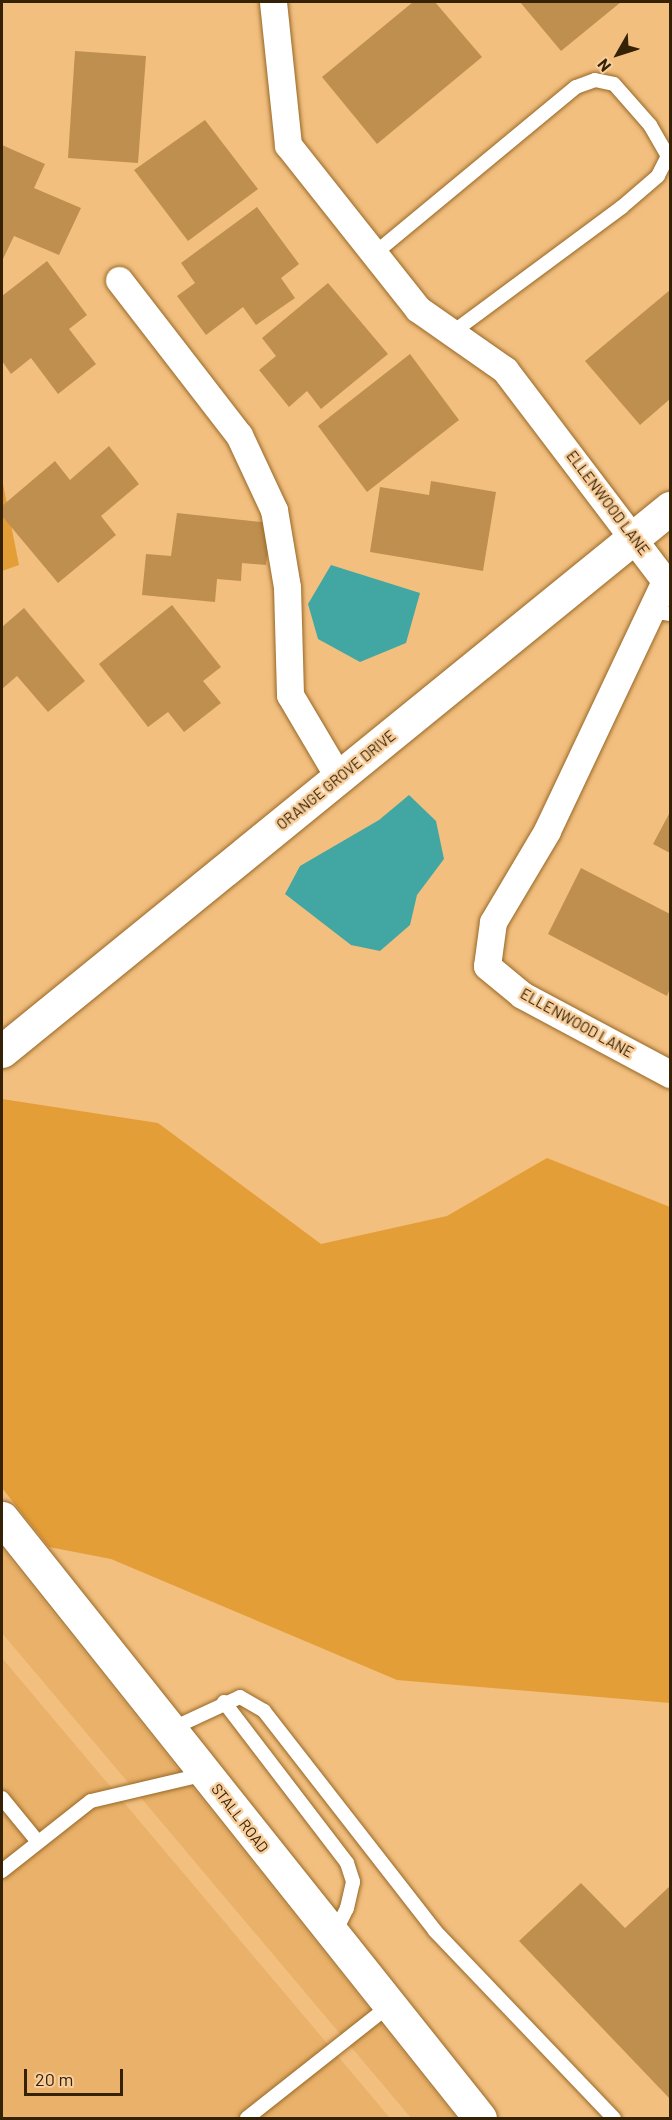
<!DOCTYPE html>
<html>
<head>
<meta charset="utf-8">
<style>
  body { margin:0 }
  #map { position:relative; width:672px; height:2120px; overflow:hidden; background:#f2bf7f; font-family:Barlow,sans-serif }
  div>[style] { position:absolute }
  .built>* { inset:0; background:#e9b16a }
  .green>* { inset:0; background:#e49e37 }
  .water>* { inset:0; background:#42a7a3 }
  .building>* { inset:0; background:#bf8f4f }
  .roads { filter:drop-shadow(0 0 2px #976827) drop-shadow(0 0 2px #976827) }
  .service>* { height:14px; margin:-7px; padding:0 7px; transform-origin:7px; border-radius:7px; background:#fff }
  .minor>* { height:27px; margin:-13.5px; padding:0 13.5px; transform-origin:13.5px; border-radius:13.5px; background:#fff }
  .tertiary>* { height:33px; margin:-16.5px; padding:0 16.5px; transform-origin:16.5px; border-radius:16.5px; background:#fff }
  span { translate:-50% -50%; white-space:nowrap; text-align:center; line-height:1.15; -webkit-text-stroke:5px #f7ce9c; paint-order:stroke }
  .street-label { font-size:15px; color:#342106 }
  .frame { position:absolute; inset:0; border:3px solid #342106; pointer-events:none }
  .north { position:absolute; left:588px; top:24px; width:60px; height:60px; -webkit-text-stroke:4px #f7ce9c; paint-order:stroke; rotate:231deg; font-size:16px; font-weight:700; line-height:24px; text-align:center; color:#342106 }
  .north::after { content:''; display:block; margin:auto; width:21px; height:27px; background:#342106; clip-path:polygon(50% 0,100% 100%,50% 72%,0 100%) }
  .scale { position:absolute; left:24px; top:2069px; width:99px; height:27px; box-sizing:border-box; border:3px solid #342106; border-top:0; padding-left:8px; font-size:18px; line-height:21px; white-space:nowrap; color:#342106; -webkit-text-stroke:4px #f7ce9c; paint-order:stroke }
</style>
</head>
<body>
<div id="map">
  <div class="built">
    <i style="clip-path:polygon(2px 1549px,456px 2118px,411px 2118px,2px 1633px)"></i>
    <i style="clip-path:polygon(2px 1658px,390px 2118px,2px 2118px)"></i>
  </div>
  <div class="green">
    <i style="clip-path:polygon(2px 479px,19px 565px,2px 571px)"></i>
    <i style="clip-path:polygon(2px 1099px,158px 1123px,321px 1244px,447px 1216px,547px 1158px,670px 1207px,670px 1703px,397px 1680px,111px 1559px,49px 1547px,2px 1488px)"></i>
  </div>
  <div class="water">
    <i style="clip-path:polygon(331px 565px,420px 593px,406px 643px,360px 662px,318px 639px,308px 604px)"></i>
    <i style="clip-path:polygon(409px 795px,436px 821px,444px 859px,417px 895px,410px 925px,380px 951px,351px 945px,285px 894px,300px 866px,379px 820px)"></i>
  </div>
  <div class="building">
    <i style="clip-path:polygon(413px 2px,435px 2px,482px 57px,377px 144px,322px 77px)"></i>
    <i style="clip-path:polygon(520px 2px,621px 2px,561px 51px)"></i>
    <i style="clip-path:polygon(75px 51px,146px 56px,138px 163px,68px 158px)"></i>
    <i style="clip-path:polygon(205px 120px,258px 189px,188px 241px,134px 170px)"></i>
    <i style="clip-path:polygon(2px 145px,45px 164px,34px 188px,81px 208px,59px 255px,14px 236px,2px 261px)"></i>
    <i style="clip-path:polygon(257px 207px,299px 264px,281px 278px,295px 298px,256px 325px,243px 307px,206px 335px,177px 296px,195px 283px,181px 263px)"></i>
    <i style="clip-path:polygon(47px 261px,87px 315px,69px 329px,96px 364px,58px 394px,31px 358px,11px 374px,2px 361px,2px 296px)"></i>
    <i style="clip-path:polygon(328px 283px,388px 354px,321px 409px,307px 391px,289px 407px,259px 370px,276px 356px,262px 338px)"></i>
    <i style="clip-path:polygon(670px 290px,670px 399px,640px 425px,585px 361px)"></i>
    <i style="clip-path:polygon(410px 354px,459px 420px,367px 492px,318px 426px)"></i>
    <i style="clip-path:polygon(109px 446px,139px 484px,101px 516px,116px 535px,58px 583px,2px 516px,2px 506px,55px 461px,70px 480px)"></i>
    <i style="clip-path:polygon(431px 481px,496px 492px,483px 571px,370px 552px,380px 487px,429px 495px)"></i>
    <i style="clip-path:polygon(177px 513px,271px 523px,266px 565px,242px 563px,241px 581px,217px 579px,215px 602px,142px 595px,146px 554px,171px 556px)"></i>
    <i style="clip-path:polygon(172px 605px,221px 667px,203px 681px,221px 703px,184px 732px,168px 712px,148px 727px,99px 664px)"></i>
    <i style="clip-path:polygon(24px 608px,85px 681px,48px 712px,17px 676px,2px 689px,2px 627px)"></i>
    <i style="clip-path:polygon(670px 812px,670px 853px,653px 844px)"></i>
    <i style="clip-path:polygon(581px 868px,670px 914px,670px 988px,667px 996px,548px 934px)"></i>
    <i style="clip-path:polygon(581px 1883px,625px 1928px,670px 1886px,670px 2099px,519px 1941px)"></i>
  </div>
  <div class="roads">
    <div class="service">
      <i style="left:374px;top:254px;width:262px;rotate:-39.6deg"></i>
      <i style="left:576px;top:87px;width:20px;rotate:-20deg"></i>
      <i style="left:595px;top:80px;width:19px;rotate:12deg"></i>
      <i style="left:614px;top:84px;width:55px;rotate:48.7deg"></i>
      <i style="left:650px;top:125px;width:36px;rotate:60deg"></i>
      <i style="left:668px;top:156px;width:22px;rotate:117deg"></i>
      <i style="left:658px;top:176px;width:48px;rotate:139.3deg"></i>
      <i style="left:622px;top:207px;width:212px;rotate:143.5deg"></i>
      <i style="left:651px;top:611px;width:19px;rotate:9deg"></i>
      <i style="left:224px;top:1702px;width:203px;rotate:52.6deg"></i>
      <i style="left:347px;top:1863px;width:20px;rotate:72deg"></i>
      <i style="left:353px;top:1882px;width:27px;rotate:103deg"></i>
      <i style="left:347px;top:1908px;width:30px;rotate:116deg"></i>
      <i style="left:171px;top:1729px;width:76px;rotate:-24.9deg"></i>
      <i style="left:240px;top:1697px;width:28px;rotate:30deg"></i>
      <i style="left:264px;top:1711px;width:279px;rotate:52.1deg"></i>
      <i style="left:435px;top:1931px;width:259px;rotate:46.3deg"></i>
      <i style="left:2px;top:1798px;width:57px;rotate:50.7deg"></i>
      <i style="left:2px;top:1871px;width:113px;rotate:-38.2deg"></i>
      <i style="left:91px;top:1801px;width:118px;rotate:-13.2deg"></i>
      <i style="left:247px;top:2118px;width:181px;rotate:-38.3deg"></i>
    </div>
    <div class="minor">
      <i style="left:273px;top:2px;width:144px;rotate:84deg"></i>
      <i style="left:288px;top:145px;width:209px;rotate:51.6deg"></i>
      <i style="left:418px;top:309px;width:106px;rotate:35deg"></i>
      <i style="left:505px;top:370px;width:265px;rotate:52.8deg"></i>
      <i style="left:665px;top:581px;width:276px;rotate:115.3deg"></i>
      <i style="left:547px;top:831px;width:106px;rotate:120.7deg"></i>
      <i style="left:493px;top:922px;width:44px;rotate:97.8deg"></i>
      <i style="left:487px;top:966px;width:45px;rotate:39.6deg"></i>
      <i style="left:522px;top:995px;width:168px;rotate:28.1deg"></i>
      <i style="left:119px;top:280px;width:196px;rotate:52.3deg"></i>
      <i style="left:239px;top:435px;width:83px;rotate:65deg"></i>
      <i style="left:274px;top:510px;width:78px;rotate:80.4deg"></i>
      <i style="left:287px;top:587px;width:108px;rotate:88.4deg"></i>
      <i style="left:290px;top:695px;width:96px;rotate:59.4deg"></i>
    </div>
    <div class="tertiary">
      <i style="left:2px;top:1051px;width:861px;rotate:-39.11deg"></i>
      <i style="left:2px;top:1518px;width:767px;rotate:51.46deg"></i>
    </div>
  </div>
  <div class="street-label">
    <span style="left:608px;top:503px;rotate:53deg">ELLENWOOD LANE</span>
    <span style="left:336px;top:780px;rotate:-39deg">ORANGE GROVE DRIVE</span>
    <span style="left:577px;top:1023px;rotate:29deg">ELLENWOOD LANE</span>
    <span style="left:240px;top:1818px;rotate:52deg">STALL ROAD</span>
  </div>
  <div class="frame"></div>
  <div class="north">N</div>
  <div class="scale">20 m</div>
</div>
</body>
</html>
